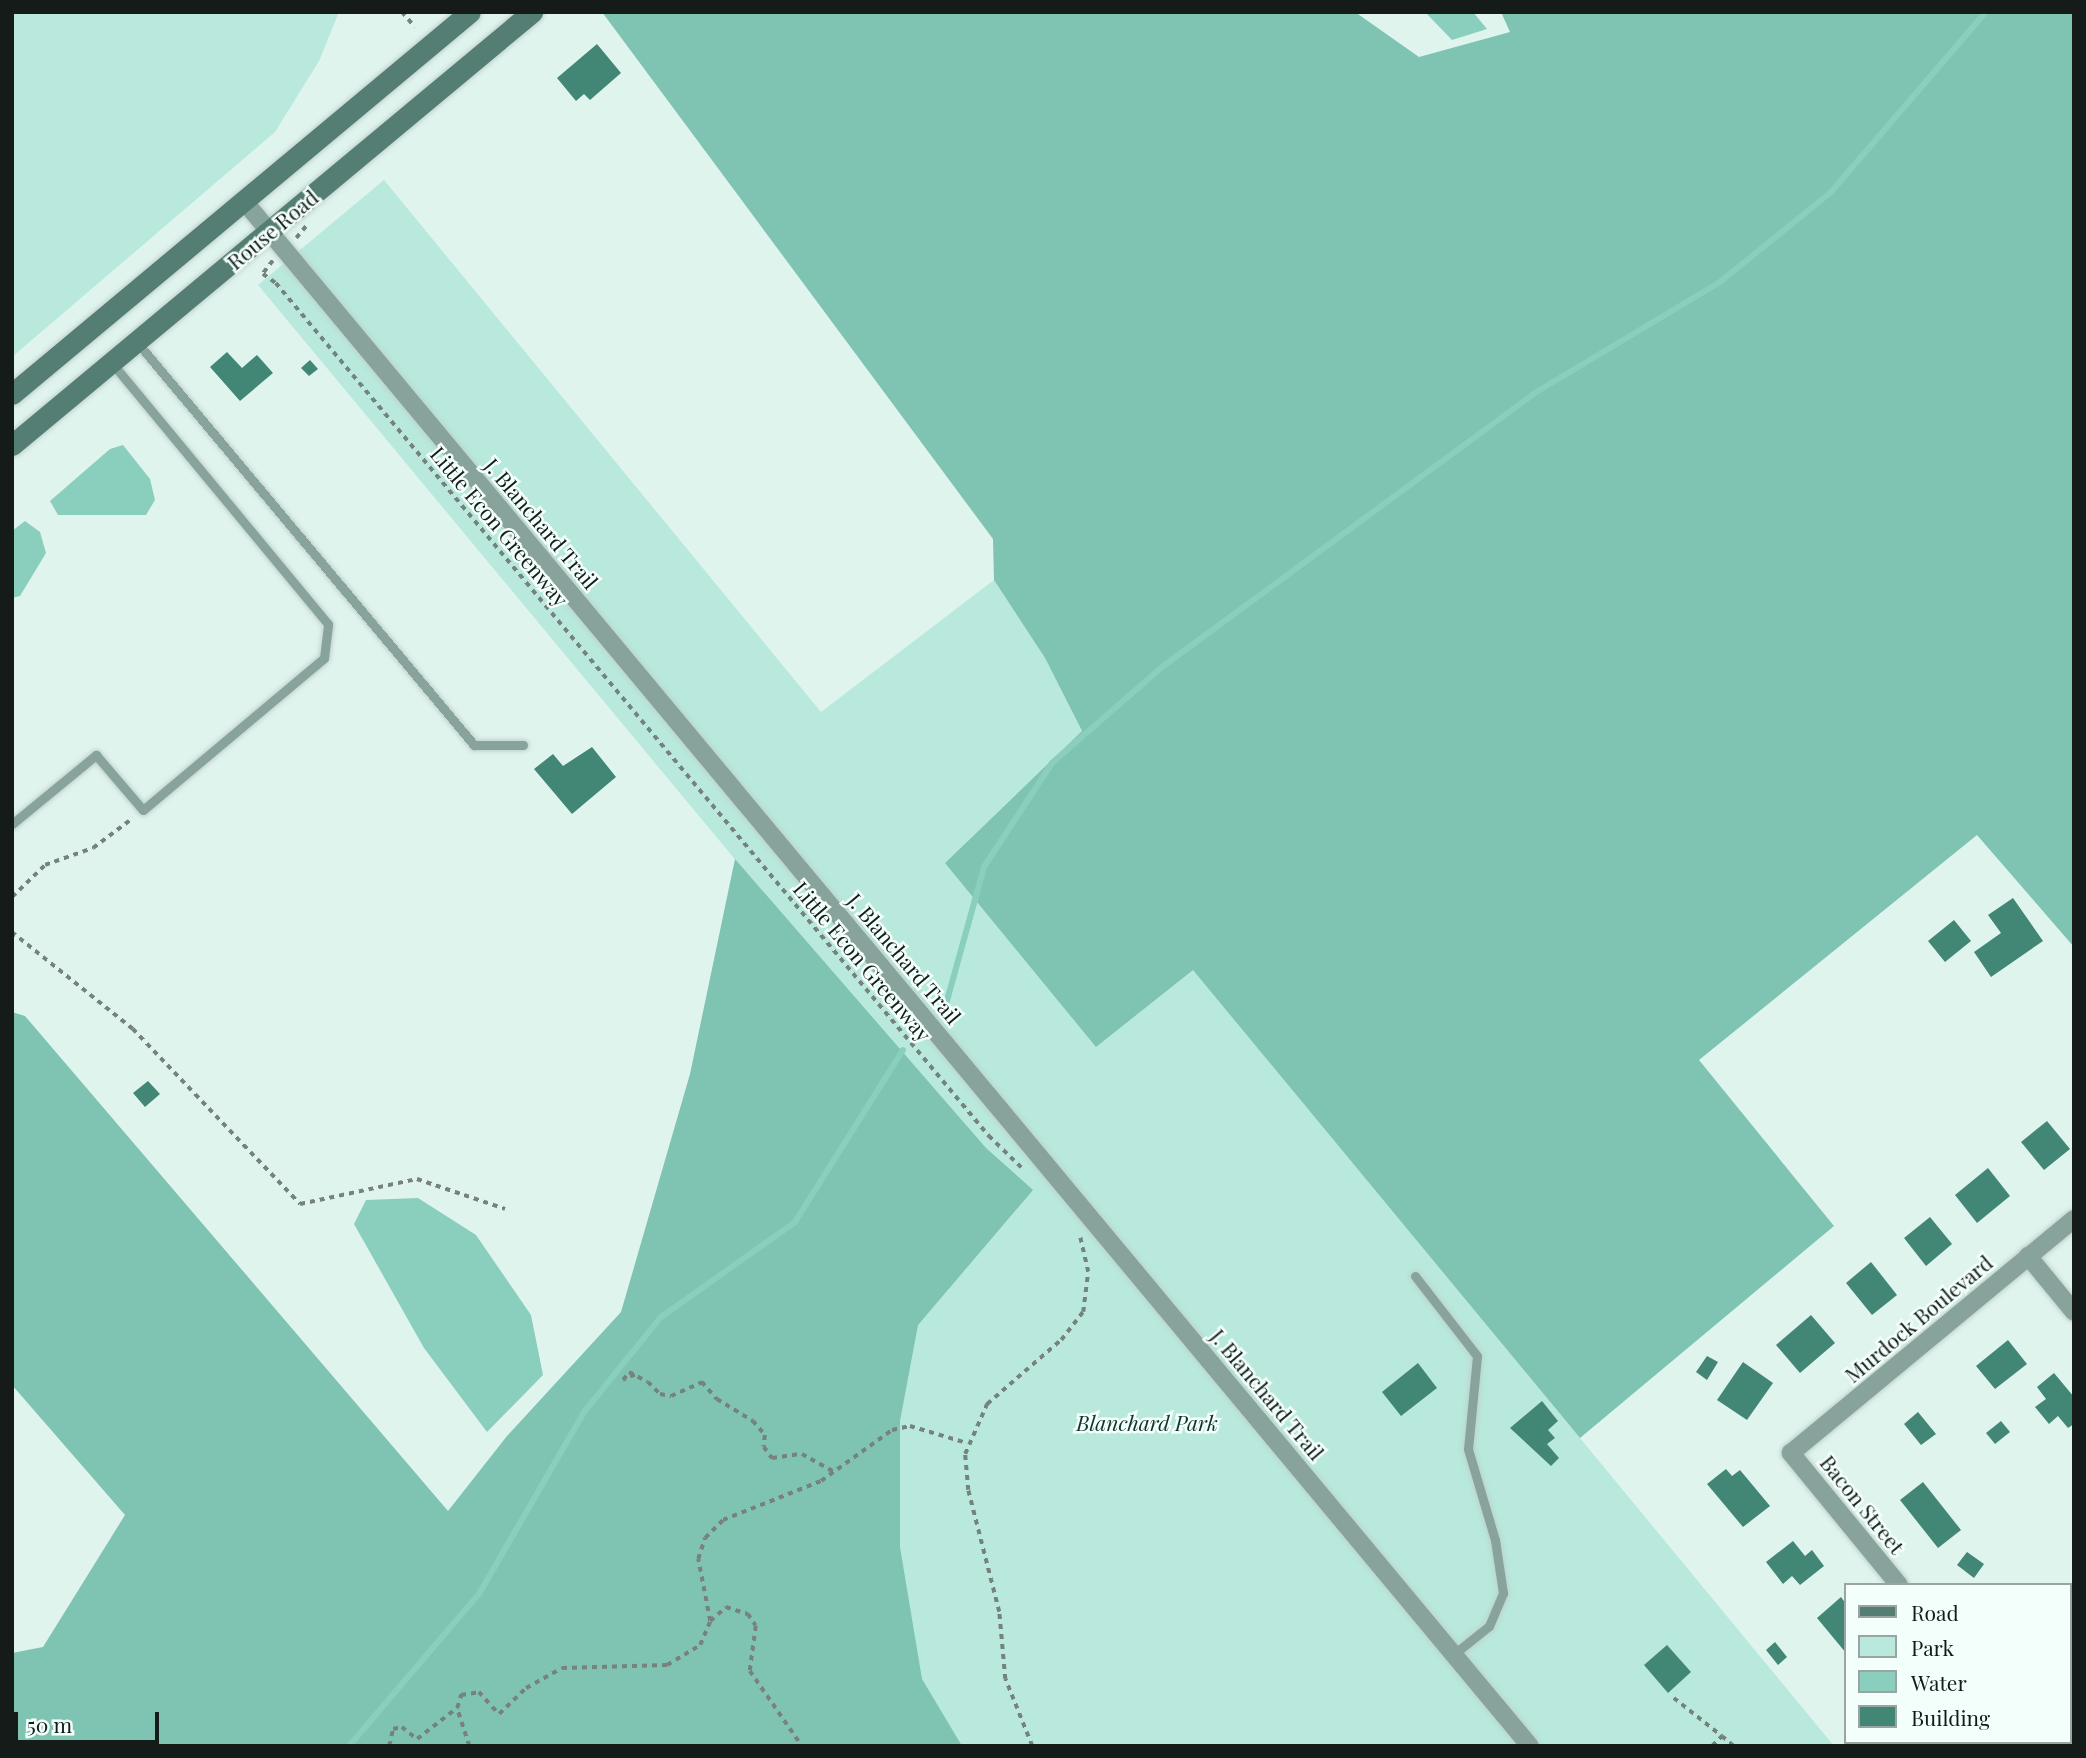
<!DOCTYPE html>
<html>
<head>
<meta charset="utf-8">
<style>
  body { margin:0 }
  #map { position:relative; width:2086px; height:1758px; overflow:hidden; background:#e0f4ee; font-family:"Playfair Display",serif }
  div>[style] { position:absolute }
  .green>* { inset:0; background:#b8e9dc }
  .forest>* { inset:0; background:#7fc3b2 }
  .water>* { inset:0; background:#8acebd }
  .stream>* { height:6px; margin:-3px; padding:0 3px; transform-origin:3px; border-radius:3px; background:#8acebd }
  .building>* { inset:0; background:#428676 }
  .path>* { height:3.5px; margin-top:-1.75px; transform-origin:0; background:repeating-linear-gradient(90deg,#75827e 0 5px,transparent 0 10px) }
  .roads { filter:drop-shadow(0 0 2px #bfd1cc) drop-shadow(0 0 2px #bfd1cc) }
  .lane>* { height:9px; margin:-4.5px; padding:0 4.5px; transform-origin:4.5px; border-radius:4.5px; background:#87a39b }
  .street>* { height:18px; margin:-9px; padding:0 9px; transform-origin:9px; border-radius:9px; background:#87a39b }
  .secondary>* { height:21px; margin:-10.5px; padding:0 10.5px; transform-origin:10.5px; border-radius:10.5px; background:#547e73 }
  span { translate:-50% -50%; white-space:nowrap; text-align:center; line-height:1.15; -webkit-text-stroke:5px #f3fffb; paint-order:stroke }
  .street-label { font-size:21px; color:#141b19 }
  .park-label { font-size:21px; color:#12332c; font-style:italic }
  .frame { position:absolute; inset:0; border:14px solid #141b19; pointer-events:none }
  .legend { position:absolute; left:1844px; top:1583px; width:228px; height:161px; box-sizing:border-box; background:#f3fffb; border:2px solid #9aa4a1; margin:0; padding:9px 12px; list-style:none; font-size:21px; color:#141b19 }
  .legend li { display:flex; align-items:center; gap:14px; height:35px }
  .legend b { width:35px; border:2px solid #9aa4a1 }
  .scale { position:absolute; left:14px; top:1712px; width:145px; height:32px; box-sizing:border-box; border:4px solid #141b19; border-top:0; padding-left:9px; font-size:21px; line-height:24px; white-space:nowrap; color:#141b19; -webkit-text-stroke:5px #f3fffb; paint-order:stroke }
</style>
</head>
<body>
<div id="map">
  <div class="green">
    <i style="clip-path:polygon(12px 12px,339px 12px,319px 61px,275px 132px,12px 357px)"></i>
    <i style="clip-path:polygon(384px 180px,821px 712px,994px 580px,1045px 658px,1082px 731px,945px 863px,1193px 969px,1834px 1746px,233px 1746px,973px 1146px,258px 285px)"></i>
  </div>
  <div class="forest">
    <i style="clip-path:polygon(602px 12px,1355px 12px,1419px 57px,1510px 32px,1501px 12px,2074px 12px,2074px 947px,1977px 835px,1699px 1060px,1834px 1226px,1580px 1438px,1193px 970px,1096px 1047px,945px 863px,1082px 731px,1045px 658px,994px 580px,993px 539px)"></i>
    <i style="clip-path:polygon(735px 859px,986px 1148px,1033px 1190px,918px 1325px,900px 1421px,900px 1547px,922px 1679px,962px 1746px,12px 1746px,12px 1653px,43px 1647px,125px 1515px,12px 1385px,12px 1012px,25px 1016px,448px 1511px,507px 1436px,621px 1312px,690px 1074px)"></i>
  </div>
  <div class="water">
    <i style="clip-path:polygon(1425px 12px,1473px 12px,1487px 29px,1452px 40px)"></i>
    <i style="clip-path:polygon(123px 445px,150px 479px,155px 500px,146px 515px,58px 515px,50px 501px,110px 449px)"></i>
    <i style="clip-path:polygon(25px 521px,40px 532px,46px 553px,20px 596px,12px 598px,12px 531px)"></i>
    <i style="clip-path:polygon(418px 1198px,476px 1235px,531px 1315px,543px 1375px,487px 1432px,424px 1348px,354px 1224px,366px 1200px)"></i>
  </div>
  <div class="stream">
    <i style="left:943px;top:1015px;width:154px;rotate:-74.5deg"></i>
    <i style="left:984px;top:867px;width:124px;rotate:-56.8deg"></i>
    <i style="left:1052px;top:763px;width:146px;rotate:-41.1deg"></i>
    <i style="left:1162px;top:667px;width:461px;rotate:-36.3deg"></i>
    <i style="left:1533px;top:394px;width:218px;rotate:-30.9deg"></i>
    <i style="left:1720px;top:282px;width:143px;rotate:-39deg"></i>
    <i style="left:1831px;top:192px;width:238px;rotate:-49.3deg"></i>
    <i style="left:349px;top:1746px;width:200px;rotate:-49.5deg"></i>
    <i style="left:479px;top:1594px;width:210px;rotate:-60deg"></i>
    <i style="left:584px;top:1412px;width:122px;rotate:-51deg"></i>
    <i style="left:661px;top:1317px;width:164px;rotate:-35.3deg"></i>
    <i style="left:795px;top:1222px;width:203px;rotate:-57.9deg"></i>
  </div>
  <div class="building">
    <i style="clip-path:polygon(597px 44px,621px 73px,590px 100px,584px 94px,576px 101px,557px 78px)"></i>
    <i style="clip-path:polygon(227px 352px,242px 368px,257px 355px,273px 373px,240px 401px,210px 367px)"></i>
    <i style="clip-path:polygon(310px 360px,318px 369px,309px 376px,301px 368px)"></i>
    <i style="clip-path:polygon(592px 747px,616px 777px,572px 814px,534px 769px,553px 754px,563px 766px)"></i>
    <i style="clip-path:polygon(2013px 898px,2043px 941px,1991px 977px,1974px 952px,2001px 933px,1988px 915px)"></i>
    <i style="clip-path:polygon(1954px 920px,1971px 941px,1945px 962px,1928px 941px)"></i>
    <i style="clip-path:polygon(148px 1081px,160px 1094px,145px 1107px,133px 1093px)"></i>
    <i style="clip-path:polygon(2047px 1121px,2070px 1149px,2044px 1170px,2021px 1142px)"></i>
    <i style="clip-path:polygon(1988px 1168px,2010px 1196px,1977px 1223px,1955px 1195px)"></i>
    <i style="clip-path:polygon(1930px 1217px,1952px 1244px,1926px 1266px,1904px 1238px)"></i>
    <i style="clip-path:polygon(1871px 1262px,1897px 1295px,1872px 1315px,1846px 1283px)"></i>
    <i style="clip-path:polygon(1811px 1315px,1835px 1343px,1800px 1373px,1776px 1345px)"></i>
    <i style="clip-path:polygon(2008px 1340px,2027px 1364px,1995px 1389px,1976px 1366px)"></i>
    <i style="clip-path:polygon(1707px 1356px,1718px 1362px,1707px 1380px,1696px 1372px)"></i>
    <i style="clip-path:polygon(1743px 1362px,1773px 1383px,1747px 1420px,1717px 1400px)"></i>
    <i style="clip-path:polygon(1418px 1363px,1437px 1388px,1401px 1416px,1382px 1392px)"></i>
    <i style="clip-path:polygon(2054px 1373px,2074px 1397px,2074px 1424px,2068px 1428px,2058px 1416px,2049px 1424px,2035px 1407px,2046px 1399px,2037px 1387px)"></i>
    <i style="clip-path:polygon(1542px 1401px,1558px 1421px,1548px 1430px,1555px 1438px,1547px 1444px,1559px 1458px,1551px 1466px,1510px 1428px)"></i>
    <i style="clip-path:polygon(1918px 1412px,1936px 1434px,1921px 1445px,1904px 1424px)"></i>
    <i style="clip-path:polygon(2001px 1421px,2010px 1432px,1995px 1444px,1986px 1433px)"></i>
    <i style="clip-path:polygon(1726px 1469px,1732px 1476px,1740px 1470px,1770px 1506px,1743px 1527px,1707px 1484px)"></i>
    <i style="clip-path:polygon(1923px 1482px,1961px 1530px,1938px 1548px,1900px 1500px)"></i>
    <i style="clip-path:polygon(1793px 1541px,1805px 1556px,1812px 1550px,1824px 1566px,1800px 1585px,1792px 1576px,1783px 1584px,1766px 1562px)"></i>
    <i style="clip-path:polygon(1967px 1552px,1984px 1564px,1974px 1578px,1957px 1565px)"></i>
    <i style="clip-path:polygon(1841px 1597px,1846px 1604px,1846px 1653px,1817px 1618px)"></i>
    <i style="clip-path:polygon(1775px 1642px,1787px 1657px,1778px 1665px,1766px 1650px)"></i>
    <i style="clip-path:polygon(1667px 1645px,1691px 1672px,1668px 1693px,1644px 1665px)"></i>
    <i style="clip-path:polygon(1926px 1742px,1962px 1742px,1958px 1746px)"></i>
  </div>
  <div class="path">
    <i style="left:402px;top:12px;width:20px;rotate:49deg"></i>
    <i style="left:296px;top:238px;width:16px;rotate:-50deg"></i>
    <i style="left:273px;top:261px;width:16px;rotate:128deg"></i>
    <i style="left:263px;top:274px;width:16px;rotate:35deg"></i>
    <i style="left:276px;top:283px;width:1112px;rotate:50.11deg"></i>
    <i style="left:989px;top:1136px;width:47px;rotate:44.1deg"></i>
    <i style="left:12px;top:897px;width:46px;rotate:-44.1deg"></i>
    <i style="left:45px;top:865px;width:51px;rotate:-19.5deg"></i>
    <i style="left:93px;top:848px;width:50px;rotate:-36.9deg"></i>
    <i style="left:12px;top:932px;width:155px;rotate:38.7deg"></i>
    <i style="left:133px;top:1029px;width:242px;rotate:46.3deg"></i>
    <i style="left:300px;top:1204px;width:120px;rotate:-12.1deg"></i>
    <i style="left:417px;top:1179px;width:93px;rotate:18.8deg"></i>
    <i style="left:635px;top:1375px;width:13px;rotate:157deg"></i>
    <i style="left:623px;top:1380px;width:10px;rotate:-53deg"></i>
    <i style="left:629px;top:1372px;width:21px;rotate:28deg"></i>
    <i style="left:648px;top:1382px;width:17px;rotate:45deg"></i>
    <i style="left:660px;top:1394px;width:11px;rotate:10deg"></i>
    <i style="left:671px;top:1396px;width:34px;rotate:-24deg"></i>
    <i style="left:702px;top:1382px;width:23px;rotate:49deg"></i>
    <i style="left:717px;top:1399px;width:42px;rotate:31.4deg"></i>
    <i style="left:753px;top:1421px;width:18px;rotate:49deg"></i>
    <i style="left:765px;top:1435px;width:12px;rotate:95deg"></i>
    <i style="left:764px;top:1447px;width:14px;rotate:54deg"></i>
    <i style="left:772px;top:1458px;width:30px;rotate:-8deg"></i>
    <i style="left:802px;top:1454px;width:37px;rotate:29deg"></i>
    <i style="left:710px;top:1621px;width:63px;rotate:-101deg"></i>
    <i style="left:698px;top:1559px;width:22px;rotate:-72deg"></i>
    <i style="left:705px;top:1538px;width:25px;rotate:-45deg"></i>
    <i style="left:723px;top:1520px;width:105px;rotate:-21.7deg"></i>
    <i style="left:821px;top:1481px;width:87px;rotate:-35.7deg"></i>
    <i style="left:892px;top:1430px;width:18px;rotate:-13deg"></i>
    <i style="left:910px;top:1426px;width:59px;rotate:16.6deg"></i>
    <i style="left:1674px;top:1698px;width:61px;rotate:38.4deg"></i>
    <i style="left:389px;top:1746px;width:17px;rotate:-77deg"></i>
    <i style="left:393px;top:1729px;width:9px;rotate:-13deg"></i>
    <i style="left:402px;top:1727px;width:19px;rotate:39deg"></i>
    <i style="left:417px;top:1739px;width:51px;rotate:-37.8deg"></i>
    <i style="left:469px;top:1746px;width:40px;rotate:-108deg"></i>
    <i style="left:457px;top:1708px;width:14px;rotate:-73deg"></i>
    <i style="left:461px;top:1695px;width:18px;rotate:-9deg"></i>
    <i style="left:479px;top:1692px;width:30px;rotate:48deg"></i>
    <i style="left:499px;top:1714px;width:37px;rotate:-44deg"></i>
    <i style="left:526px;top:1688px;width:41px;rotate:-29.1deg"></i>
    <i style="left:562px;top:1668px;width:105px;rotate:-1.6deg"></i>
    <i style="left:667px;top:1665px;width:39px;rotate:-31deg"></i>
    <i style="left:700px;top:1645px;width:26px;rotate:-67deg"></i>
    <i style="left:710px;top:1621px;width:21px;rotate:-41deg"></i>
    <i style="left:726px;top:1607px;width:23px;rotate:18deg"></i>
    <i style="left:748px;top:1614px;width:14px;rotate:56deg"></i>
    <i style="left:756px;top:1626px;width:45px;rotate:97.6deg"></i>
    <i style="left:750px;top:1671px;width:91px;rotate:55.3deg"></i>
    <i style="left:1032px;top:1746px;width:72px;rotate:-111.9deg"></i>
    <i style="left:1005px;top:1679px;width:67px;rotate:-95.1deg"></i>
    <i style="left:999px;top:1612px;width:126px;rotate:-104.3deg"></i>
    <i style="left:968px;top:1490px;width:36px;rotate:-95deg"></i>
    <i style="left:965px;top:1454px;width:55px;rotate:-66.3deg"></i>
    <i style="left:987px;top:1404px;width:98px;rotate:-40.9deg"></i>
    <i style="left:1061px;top:1340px;width:36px;rotate:-52deg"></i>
    <i style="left:1083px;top:1312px;width:40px;rotate:-82.9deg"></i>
    <i style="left:1088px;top:1272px;width:37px;rotate:-103deg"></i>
    <i style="left:1479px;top:1746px;width:6px"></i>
    <i style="left:1712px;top:1746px;width:14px;rotate:-45deg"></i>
    <i style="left:1722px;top:1736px;width:16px;rotate:40deg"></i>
  </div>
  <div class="roads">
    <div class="lane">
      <i style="left:136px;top:341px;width:527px;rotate:50.08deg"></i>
      <i style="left:474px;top:745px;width:49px"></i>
      <i style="left:12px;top:824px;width:109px;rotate:-39.4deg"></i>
      <i style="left:96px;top:755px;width:72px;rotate:49.5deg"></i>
      <i style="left:143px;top:810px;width:236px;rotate:-40deg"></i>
      <i style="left:324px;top:658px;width:34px;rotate:-83deg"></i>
      <i style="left:328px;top:624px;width:340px;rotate:-129.6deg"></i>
      <i style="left:1415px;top:1276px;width:101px;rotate:52.2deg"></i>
      <i style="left:1477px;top:1356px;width:93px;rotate:95.5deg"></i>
      <i style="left:1468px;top:1449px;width:95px;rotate:73.5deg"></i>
      <i style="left:1495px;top:1540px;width:54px;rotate:81.4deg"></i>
      <i style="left:1503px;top:1593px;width:36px;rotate:113deg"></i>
      <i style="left:1489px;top:1626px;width:45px;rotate:141.3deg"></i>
    </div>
    <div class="street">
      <i style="left:244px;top:201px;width:2010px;rotate:50.23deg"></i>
      <i style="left:2028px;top:1256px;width:72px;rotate:50.6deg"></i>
      <i style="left:1899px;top:1585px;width:171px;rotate:-129.3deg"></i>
      <i style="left:1791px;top:1453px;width:367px;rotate:-39.6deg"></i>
      <i style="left:2029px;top:1742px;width:5px;rotate:53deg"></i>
    </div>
    <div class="secondary">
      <i style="left:12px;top:394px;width:596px;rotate:-39.83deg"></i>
      <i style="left:12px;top:445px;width:677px;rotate:-39.78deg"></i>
    </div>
  </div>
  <div class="street-label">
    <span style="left:272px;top:229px;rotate:-40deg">Rouse Road</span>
    <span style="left:542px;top:523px;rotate:50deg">J. Blanchard Trail</span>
    <span style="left:500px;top:526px;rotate:50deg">Little Econ Greenway</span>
    <span style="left:905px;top:958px;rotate:50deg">J. Blanchard Trail</span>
    <span style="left:863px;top:961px;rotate:50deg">Little Econ Greenway</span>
    <span style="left:1918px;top:1318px;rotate:-40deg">Murdock Boulevard</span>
    <span style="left:1268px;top:1394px;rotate:50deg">J. Blanchard Trail</span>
    <span style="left:1863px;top:1504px;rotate:51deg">Bacon Street</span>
  </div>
  <div class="park-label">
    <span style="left:1147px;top:1422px">Blanchard Park</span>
  </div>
  <div class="frame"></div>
  <ul class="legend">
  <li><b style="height:9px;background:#547e73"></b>Road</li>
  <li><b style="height:19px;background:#b8e9dc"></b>Park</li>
  <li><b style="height:19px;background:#8acebd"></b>Water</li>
  <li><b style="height:19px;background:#428676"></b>Building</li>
  </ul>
  <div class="scale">50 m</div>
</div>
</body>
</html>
